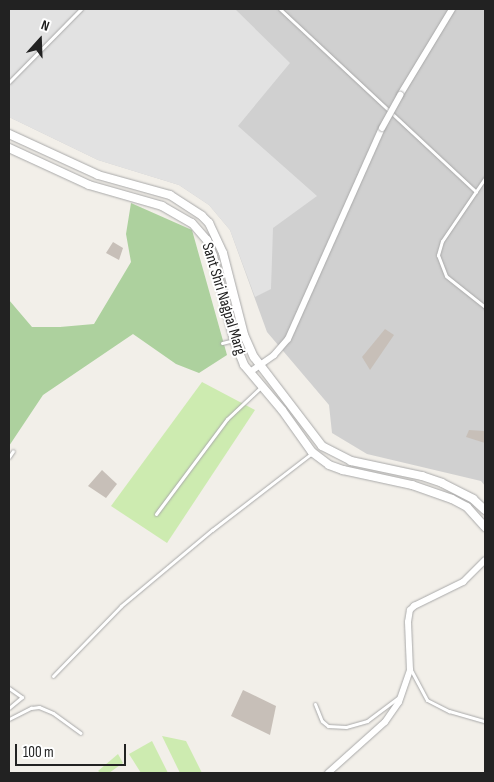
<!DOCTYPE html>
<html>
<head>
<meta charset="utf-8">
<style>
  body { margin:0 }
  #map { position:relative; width:494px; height:782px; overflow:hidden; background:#f2efe9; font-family:"Sofia Sans Condensed",sans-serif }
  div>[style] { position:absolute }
  .religious>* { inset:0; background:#d0d0d0 }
  .grass>* { inset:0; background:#cdebb0 }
  .forest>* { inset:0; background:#add19e }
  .parking>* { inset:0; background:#e2e2e2 }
  .building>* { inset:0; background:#c7bfb8 }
  .roads { filter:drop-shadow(0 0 1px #a9a9a9) drop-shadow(0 0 1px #a9a9a9) }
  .service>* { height:3px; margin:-1.5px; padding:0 1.5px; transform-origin:1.5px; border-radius:1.5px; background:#fff }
  .minor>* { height:6px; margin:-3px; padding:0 3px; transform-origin:3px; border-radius:3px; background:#fff }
  .tertiary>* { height:8px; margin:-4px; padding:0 4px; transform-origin:4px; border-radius:4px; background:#fff }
  .bridges { filter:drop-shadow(0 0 1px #a9a9a9) drop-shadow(0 0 1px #a9a9a9) }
  .minor-bridge>* { height:6px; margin:-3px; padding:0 3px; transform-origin:3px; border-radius:3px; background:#fff }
  span { translate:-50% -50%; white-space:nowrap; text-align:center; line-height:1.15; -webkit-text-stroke:4px #fff; paint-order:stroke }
  .street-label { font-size:16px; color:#222 }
  .frame { position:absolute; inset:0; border:10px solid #222; pointer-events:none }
  .north { position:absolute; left:15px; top:15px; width:50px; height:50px; -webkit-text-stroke:4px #fff; paint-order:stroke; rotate:20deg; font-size:14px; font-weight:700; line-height:20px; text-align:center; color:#222 }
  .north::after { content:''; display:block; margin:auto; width:18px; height:22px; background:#222; clip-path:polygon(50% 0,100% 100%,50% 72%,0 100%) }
  .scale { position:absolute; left:15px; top:744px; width:111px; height:22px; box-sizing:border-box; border:2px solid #222; border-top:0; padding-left:6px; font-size:15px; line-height:18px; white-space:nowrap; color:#222; -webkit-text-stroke:4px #fff; paint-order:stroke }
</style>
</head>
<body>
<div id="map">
  <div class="religious">
    <i style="clip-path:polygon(9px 9px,485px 9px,485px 486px,481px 481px,367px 454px,332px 433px,329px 405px,267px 332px,230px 230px,209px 205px,179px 185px,98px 160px,9px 117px)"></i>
  </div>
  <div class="grass">
    <i style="clip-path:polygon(202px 382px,255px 410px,167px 543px,111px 506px)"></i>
    <i style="clip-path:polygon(162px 736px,186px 741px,202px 773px,180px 773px)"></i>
    <i style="clip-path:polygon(152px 741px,168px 773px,141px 773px,129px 754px)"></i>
    <i style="clip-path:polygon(118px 754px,123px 763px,109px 773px,101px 773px,98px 771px)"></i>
  </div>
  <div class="forest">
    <i style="clip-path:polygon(131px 203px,192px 230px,227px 355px,199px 373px,176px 364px,133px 334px,43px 395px,9px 446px,9px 300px,32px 327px,60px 327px,94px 324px,131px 262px,126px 234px)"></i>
  </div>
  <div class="parking">
    <i style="clip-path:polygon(9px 9px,235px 9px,290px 63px,238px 126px,317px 196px,273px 228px,271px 289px,255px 297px,230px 230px,209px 205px,179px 185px,98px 160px,9px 117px)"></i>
  </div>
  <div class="building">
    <i style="clip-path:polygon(113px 242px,123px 248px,119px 260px,106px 253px)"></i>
    <i style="clip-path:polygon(385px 329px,394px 335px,370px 370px,362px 357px)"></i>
    <i style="clip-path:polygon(469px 430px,485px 431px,485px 443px,466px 437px)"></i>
    <i style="clip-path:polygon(102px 470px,117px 484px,106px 498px,88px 486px)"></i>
    <i style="clip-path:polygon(243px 690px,276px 706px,270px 735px,231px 716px)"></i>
  </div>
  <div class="roads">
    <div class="service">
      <i style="left:280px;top:9px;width:268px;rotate:43deg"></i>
      <i style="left:9px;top:82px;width:103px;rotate:-45.4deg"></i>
      <i style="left:485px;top:178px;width:76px;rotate:124.3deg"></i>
      <i style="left:442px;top:241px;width:15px;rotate:106deg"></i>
      <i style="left:438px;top:255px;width:22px;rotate:69deg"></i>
      <i style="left:446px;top:276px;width:50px;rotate:38.5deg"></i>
      <i style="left:222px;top:343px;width:12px;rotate:-14deg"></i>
      <i style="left:9px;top:457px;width:7px;rotate:-56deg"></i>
      <i style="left:156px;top:514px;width:119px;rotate:-53.2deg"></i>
      <i style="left:227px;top:419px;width:48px;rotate:-43.3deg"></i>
      <i style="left:411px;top:670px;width:34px;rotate:62deg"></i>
      <i style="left:427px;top:700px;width:25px;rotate:27deg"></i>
      <i style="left:449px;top:711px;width:37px;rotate:16deg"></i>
      <i style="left:53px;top:676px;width:98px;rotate:-45.8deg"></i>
      <i style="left:121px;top:606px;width:119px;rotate:-39.9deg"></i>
      <i style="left:212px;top:530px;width:126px;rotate:-37.6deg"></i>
      <i style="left:9px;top:688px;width:16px;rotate:35deg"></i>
      <i style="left:22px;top:697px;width:17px;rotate:140deg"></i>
      <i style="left:315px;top:704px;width:18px;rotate:68deg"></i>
      <i style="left:322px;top:721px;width:8px;rotate:40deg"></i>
      <i style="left:328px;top:726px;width:18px;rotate:3deg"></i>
      <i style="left:346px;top:727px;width:22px;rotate:-16deg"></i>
      <i style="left:367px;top:721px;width:40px;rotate:-37deg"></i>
      <i style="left:9px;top:719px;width:25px;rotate:-27deg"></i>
      <i style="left:31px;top:708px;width:8px;rotate:-7deg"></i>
      <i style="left:39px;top:707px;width:15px;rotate:23deg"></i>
      <i style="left:53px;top:713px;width:34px;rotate:36deg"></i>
    </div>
    <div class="minor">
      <i style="left:400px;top:95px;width:100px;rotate:-58.8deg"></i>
      <i style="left:250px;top:372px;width:29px;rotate:-35deg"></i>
      <i style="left:274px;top:355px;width:21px;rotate:-49deg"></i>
      <i style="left:288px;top:339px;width:231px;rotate:-66deg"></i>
      <i style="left:328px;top:773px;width:76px;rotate:-41.8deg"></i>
      <i style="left:385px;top:722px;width:24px;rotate:-55deg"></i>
      <i style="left:399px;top:702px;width:34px;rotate:-71deg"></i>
      <i style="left:410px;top:670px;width:48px;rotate:-92.4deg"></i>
      <i style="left:408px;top:622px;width:12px;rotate:-81deg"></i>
      <i style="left:410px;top:610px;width:6px;rotate:-45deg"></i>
      <i style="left:414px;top:606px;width:55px;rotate:-26.1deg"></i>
      <i style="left:463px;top:582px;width:31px;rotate:-45deg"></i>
    </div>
    <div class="tertiary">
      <i style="left:9px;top:134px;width:98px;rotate:24.7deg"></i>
      <i style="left:98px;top:175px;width:75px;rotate:15.5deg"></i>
      <i style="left:170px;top:195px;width:38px;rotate:33deg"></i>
      <i style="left:202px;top:216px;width:10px;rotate:45deg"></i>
      <i style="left:209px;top:223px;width:33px;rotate:65deg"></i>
      <i style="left:223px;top:253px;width:85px;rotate:75.6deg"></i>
      <i style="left:244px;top:335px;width:24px;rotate:66deg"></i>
      <i style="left:254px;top:357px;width:112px;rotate:52.6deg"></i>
      <i style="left:322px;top:446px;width:33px;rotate:27deg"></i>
      <i style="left:351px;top:461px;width:73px;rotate:11.9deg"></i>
      <i style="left:422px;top:476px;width:21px;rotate:19deg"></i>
      <i style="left:442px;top:483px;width:35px;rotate:27deg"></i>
      <i style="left:473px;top:499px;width:16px;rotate:43deg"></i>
      <i style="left:9px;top:148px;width:88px;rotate:24.8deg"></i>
      <i style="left:89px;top:185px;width:76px;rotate:16deg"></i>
      <i style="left:162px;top:206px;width:34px;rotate:30deg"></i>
      <i style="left:192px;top:223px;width:23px;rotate:49deg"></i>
      <i style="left:207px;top:240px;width:17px;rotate:69deg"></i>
      <i style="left:213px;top:256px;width:87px;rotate:76deg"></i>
      <i style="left:234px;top:340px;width:27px;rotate:68deg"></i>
      <i style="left:244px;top:365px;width:59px;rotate:49.8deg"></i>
      <i style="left:282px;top:410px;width:52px;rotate:54.5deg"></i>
      <i style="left:312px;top:452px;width:21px;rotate:37deg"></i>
      <i style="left:329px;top:465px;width:15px;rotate:20deg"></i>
      <i style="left:343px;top:470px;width:71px;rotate:12.3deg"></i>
      <i style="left:412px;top:485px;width:42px;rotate:19.3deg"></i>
      <i style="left:452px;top:499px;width:17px;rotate:28deg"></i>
      <i style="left:467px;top:507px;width:27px;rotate:48deg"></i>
    </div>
  </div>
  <div class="bridges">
    <div class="minor-bridge">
      <i style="left:382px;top:128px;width:38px;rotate:-61deg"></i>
    </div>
  </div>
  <div class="street-label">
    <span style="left:223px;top:299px;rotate:73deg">Sant Shri Nagpal Marg</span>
  </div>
  <div class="frame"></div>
  <div class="north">N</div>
  <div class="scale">100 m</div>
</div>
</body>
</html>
